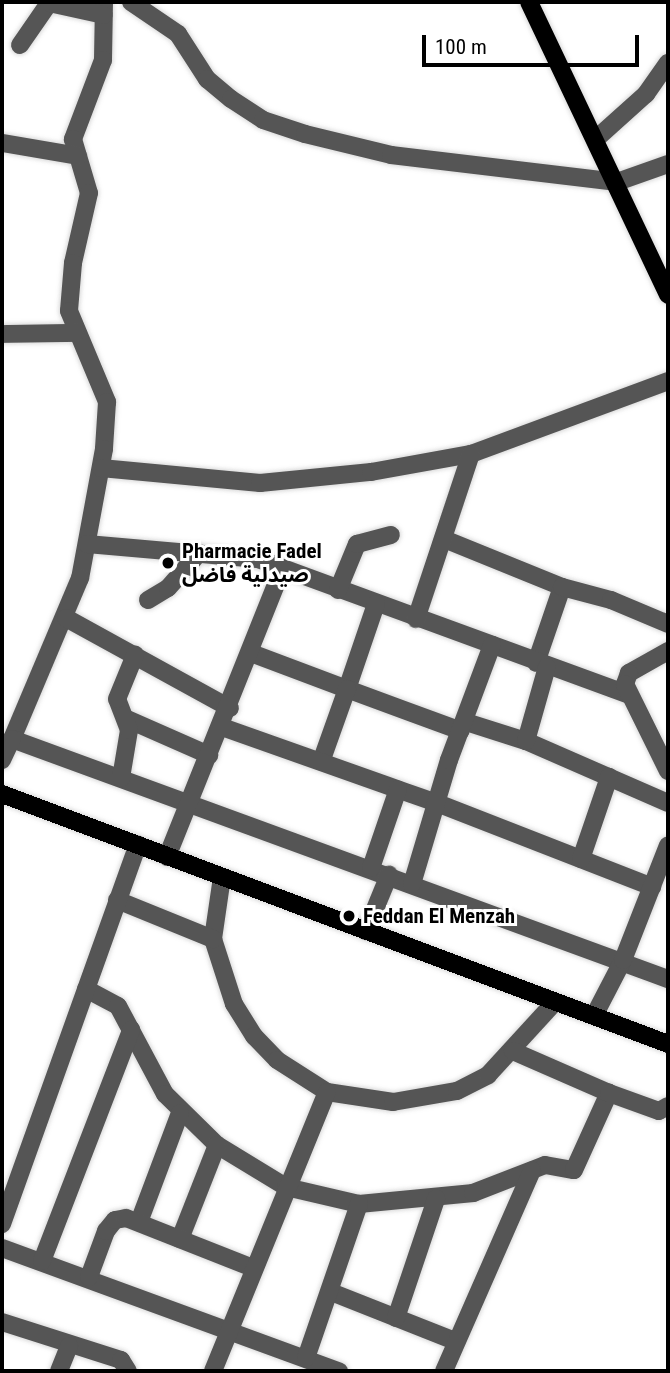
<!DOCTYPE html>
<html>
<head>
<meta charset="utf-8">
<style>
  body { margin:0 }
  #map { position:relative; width:670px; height:1373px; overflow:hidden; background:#fff; font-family:"Roboto Condensed","Noto Sans Arabic",sans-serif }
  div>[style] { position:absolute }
  .roads { filter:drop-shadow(0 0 2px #dbdbdb) drop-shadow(0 0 2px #dbdbdb) }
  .minor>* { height:18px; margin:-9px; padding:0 9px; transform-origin:9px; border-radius:9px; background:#555 }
  .major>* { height:18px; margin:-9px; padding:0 9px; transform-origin:9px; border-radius:9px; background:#000 }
  .dots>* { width:19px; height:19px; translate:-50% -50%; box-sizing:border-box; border:4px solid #fff; border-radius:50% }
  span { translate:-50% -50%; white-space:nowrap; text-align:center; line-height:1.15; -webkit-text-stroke:6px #fff; paint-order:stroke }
  .poi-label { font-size:21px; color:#000; font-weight:700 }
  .left { translate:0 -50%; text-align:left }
  .frame { position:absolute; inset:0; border:4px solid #000; pointer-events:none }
  .scale { position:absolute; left:422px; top:35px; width:217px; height:32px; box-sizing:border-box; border:4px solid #000; border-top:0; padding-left:9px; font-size:21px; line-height:24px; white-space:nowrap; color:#000; -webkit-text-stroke:5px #fff; paint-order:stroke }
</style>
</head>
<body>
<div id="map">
  <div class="roads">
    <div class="minor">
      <i style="left:104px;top:2px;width:58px;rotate:91deg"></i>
      <i style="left:103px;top:60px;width:85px;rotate:110.8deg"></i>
      <i style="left:73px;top:139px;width:56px;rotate:73.5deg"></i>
      <i style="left:89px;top:193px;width:72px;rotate:102.9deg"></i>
      <i style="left:73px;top:263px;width:48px;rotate:94.8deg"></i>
      <i style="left:69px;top:311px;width:99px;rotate:67.3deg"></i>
      <i style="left:107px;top:402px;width:47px;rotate:93.7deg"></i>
      <i style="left:104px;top:449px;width:131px;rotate:100.5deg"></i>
      <i style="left:80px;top:578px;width:175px;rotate:112.9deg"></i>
      <i style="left:12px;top:739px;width:699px;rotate:20.1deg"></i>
      <i style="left:131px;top:2px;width:57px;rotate:34.2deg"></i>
      <i style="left:178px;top:34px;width:54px;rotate:57.2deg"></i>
      <i style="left:207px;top:79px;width:31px;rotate:40deg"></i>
      <i style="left:231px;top:99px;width:38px;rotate:33deg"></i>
      <i style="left:263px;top:120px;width:44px;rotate:18.4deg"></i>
      <i style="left:305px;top:134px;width:89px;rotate:13.7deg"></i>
      <i style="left:391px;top:155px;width:228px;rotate:6.8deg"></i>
      <i style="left:617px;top:182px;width:54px;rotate:-19.4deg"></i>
      <i style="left:20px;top:45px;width:51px;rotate:-55.4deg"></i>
      <i style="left:49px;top:3px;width:56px;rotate:12.3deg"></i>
      <i style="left:597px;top:138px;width:66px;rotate:-41.9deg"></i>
      <i style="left:646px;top:94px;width:38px;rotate:-55deg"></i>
      <i style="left:2px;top:143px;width:77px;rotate:9.7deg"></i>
      <i style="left:2px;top:334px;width:73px;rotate:-0.8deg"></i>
      <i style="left:101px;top:468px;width:160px;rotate:5.4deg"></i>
      <i style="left:260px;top:483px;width:112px;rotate:-5.7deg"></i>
      <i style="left:371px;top:472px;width:102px;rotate:-10.2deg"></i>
      <i style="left:471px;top:454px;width:210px;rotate:-20.3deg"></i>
      <i style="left:444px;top:539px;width:127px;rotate:22.1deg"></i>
      <i style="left:562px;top:587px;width:80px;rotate:108.9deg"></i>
      <i style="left:87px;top:544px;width:172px;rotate:5deg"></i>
      <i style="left:258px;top:559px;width:395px;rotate:20.1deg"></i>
      <i style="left:562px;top:587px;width:51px;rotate:14.9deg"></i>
      <i style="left:611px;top:600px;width:62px;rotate:22.8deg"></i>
      <i style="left:338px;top:590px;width:50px;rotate:-67.6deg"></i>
      <i style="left:357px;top:544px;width:35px;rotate:-15deg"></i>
      <i style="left:148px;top:600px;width:23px;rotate:-31deg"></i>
      <i style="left:168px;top:588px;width:47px;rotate:-48.5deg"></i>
      <i style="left:376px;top:604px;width:90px;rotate:108.8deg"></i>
      <i style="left:347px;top:689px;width:121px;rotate:20.2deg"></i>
      <i style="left:66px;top:618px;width:187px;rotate:28.8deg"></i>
      <i style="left:416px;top:619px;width:174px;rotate:-71.6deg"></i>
      <i style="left:668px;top:651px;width:45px;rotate:150.6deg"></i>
      <i style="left:629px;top:673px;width:12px;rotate:110deg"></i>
      <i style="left:625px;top:684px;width:97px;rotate:63.7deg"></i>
      <i style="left:251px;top:653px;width:103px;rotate:20.6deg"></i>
      <i style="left:347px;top:689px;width:77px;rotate:109.6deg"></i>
      <i style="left:127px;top:719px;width:90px;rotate:23.7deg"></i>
      <i style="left:466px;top:722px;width:63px;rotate:17.6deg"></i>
      <i style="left:526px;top:741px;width:155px;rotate:23.6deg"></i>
      <i style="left:222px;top:727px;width:228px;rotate:19.5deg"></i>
      <i style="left:437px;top:803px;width:231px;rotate:21.3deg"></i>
      <i style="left:526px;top:741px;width:77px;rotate:-74.2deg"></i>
      <i style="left:2px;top:760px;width:23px;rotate:-65deg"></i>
      <i style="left:121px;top:778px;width:49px;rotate:-80.5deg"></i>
      <i style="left:129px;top:730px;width:33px;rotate:-111deg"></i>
      <i style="left:117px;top:699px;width:48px;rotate:-67.8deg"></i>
      <i style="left:167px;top:857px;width:310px;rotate:-68.2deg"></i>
      <i style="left:581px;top:859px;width:87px;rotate:-71.1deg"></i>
      <i style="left:371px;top:868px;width:83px;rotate:-71.1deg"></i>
      <i style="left:222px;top:877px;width:63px;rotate:98.3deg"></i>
      <i style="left:213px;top:939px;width:68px;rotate:72.1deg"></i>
      <i style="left:234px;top:1004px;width:38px;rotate:58deg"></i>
      <i style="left:254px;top:1036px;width:33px;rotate:46deg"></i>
      <i style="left:277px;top:1060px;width:59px;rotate:32.6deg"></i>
      <i style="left:327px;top:1092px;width:67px;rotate:8.6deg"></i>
      <i style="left:393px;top:1102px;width:65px;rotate:-9.8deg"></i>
      <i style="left:457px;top:1091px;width:35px;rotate:-27deg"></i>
      <i style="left:488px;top:1075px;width:99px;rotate:-47.5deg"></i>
      <i style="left:412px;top:884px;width:129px;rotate:-73.4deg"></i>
      <i style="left:449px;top:760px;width:123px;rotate:-69.5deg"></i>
      <i style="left:117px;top:900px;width:104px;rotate:22.1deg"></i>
      <i style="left:366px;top:931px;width:61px;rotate:-67.7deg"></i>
      <i style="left:86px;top:989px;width:36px;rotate:28deg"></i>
      <i style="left:118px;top:1006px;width:100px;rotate:61.9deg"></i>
      <i style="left:165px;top:1094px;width:73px;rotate:44.4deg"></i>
      <i style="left:217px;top:1145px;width:81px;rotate:31.3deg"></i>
      <i style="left:286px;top:1187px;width:75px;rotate:13.1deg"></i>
      <i style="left:359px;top:1204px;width:115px;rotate:-5.5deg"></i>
      <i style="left:473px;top:1193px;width:77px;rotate:-21.3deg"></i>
      <i style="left:545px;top:1165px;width:29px;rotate:10deg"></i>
      <i style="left:574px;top:1170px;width:85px;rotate:-65.6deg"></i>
      <i style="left:609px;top:1093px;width:105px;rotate:-156.4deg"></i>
      <i style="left:594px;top:1016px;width:63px;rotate:-62.6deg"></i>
      <i style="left:623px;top:960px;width:123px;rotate:-68.6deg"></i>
      <i style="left:609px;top:1093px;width:53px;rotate:19.8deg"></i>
      <i style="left:659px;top:1111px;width:10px;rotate:-29deg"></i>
      <i style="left:139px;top:1222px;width:116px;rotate:-69.4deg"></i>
      <i style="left:2px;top:1224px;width:403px;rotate:-70.3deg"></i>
      <i style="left:180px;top:1239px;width:101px;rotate:-68.5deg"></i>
      <i style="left:2px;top:1248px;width:359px;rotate:20.1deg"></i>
      <i style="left:42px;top:1261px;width:248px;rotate:-68.9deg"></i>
      <i style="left:89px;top:1277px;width:49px;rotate:-69.7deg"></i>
      <i style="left:106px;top:1231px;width:14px;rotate:-51deg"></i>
      <i style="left:115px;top:1220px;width:11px;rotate:-10deg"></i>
      <i style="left:126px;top:1218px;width:136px;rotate:21.5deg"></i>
      <i style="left:331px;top:1292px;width:133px;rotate:21.6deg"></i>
      <i style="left:396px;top:1318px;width:126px;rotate:-71.4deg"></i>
      <i style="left:2px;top:1322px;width:125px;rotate:17.7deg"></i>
      <i style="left:121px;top:1360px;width:13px;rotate:58deg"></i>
      <i style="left:306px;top:1358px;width:163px;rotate:-71deg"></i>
      <i style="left:59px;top:1371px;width:27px;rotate:-68deg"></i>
      <i style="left:213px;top:1371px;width:301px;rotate:-67.8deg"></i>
      <i style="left:444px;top:1371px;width:219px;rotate:-66.3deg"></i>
    </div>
    <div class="major">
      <i style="left:529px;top:2px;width:324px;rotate:64.6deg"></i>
      <i style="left:2px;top:794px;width:711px;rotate:20.57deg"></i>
    </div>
  </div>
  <div class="dots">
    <i style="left:168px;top:563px;background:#000"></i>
    <i style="left:349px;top:916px;background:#000"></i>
  </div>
  <div class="poi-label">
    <span class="left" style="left:182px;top:563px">Pharmacie Fadel<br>صيدلية فاضل</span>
    <span class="left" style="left:363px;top:916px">Feddan El Menzah</span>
  </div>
  <div class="frame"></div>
  <div class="scale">100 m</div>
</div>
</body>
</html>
